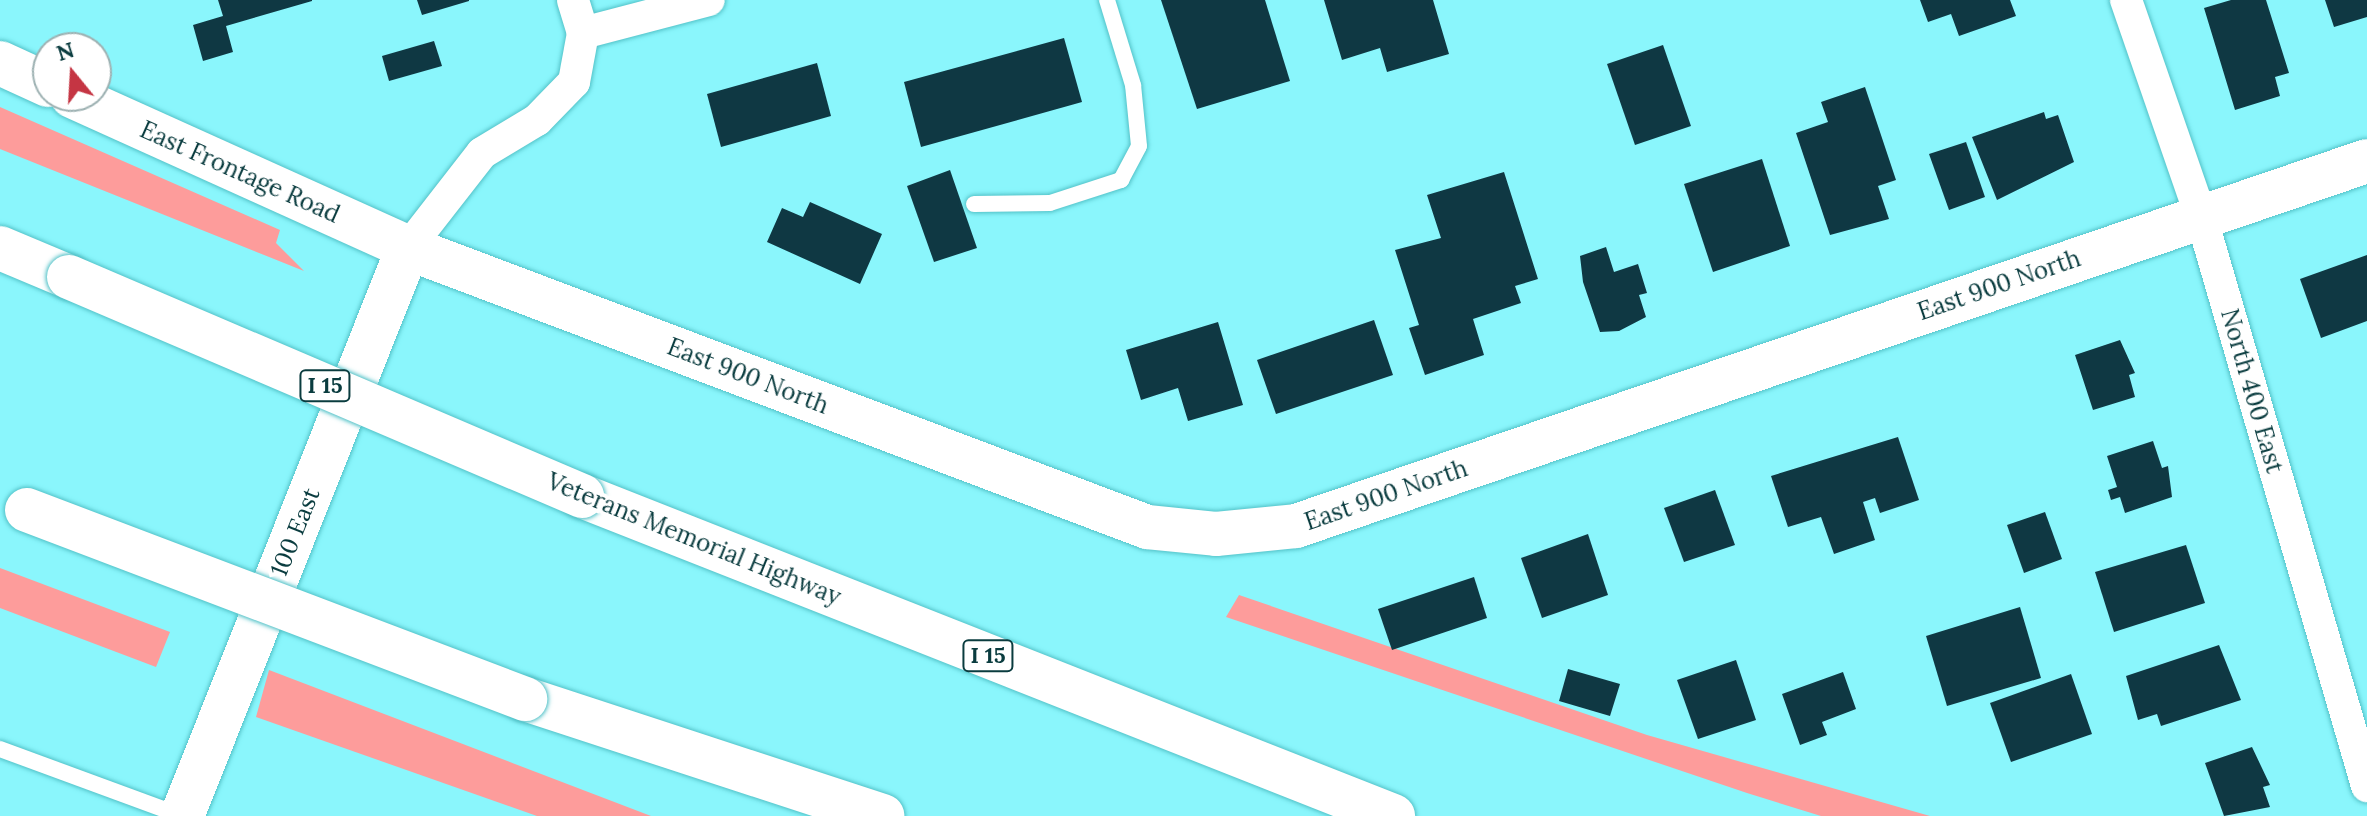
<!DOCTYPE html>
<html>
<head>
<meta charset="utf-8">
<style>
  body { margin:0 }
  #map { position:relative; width:2367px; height:816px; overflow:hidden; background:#8af6fc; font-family:Lora,serif }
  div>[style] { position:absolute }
  .green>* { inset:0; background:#fd9c9b }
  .building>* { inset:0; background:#0f3843 }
  .roads { filter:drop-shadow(0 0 2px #53c2c8) drop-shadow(0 0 2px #53c2c8) }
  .lane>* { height:16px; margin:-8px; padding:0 8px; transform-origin:8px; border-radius:8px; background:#fff }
  .street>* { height:32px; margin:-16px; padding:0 16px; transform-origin:16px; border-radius:16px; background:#fff }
  .secondary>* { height:44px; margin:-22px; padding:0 22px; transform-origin:22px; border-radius:22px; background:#fff }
  .highway>* { height:44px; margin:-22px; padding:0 22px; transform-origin:22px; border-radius:22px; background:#fff }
  .bridges { filter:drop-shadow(0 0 2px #53c2c8) drop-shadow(0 0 2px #53c2c8) }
  .highway-bridge>* { height:44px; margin:-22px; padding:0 22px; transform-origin:22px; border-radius:22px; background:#fff }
  span { translate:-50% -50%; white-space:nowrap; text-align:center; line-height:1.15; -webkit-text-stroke:8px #fff; paint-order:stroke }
  .shield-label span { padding:2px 6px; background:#fff; border:2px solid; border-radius:6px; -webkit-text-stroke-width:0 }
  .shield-label { font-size:22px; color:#0a3c3f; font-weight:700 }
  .street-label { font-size:24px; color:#0a3c3f }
  .north { position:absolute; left:32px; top:32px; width:80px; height:80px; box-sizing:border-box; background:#fff; border:2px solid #9db1b2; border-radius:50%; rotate:342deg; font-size:22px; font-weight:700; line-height:32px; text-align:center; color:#0a3c3f }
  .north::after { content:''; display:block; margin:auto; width:28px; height:36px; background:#c53543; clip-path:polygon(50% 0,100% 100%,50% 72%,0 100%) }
</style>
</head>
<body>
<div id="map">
  <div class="green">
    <i style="clip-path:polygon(0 107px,280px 230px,276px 243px,304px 271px,0 149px)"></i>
    <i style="clip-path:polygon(0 568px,170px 632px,156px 667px,0 608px)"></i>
    <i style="clip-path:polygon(1239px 595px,1647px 735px,1930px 816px,1821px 816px,1747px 793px,1226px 617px)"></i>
    <i style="clip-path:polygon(269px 670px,651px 816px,537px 816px,256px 717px)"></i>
  </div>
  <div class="building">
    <i style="clip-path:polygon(218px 0,312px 0,312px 1px,226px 26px,233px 52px,203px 61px,193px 25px,223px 16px)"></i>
    <i style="clip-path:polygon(417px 0,469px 0,469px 1px,422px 15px)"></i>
    <i style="clip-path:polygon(1161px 0,1265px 0,1290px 81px,1197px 109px)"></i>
    <i style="clip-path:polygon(1324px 0,1433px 0,1449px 54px,1387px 72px,1380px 48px,1342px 60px)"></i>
    <i style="clip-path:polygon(1920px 0,2010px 0,2016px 16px,1959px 36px,1951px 14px,1928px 22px)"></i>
    <i style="clip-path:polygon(2231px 0,2266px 0,2289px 73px,2275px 77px,2280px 96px,2235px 110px,2204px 8px)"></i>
    <i style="clip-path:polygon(2325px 0,2367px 0,2367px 17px,2334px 27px)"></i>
    <i style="clip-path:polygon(1064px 38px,1082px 102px,921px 147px,904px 82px)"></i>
    <i style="clip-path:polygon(434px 41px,442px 66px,389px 81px,382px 56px)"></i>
    <i style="clip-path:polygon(1663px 45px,1691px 126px,1635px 145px,1607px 64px)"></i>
    <i style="clip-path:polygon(817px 63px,831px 116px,721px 147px,707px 94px)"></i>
    <i style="clip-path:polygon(1865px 87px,1896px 180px,1878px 186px,1889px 219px,1830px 235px,1796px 133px,1828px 122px,1821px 102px)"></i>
    <i style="clip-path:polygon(2044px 112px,2046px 119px,2058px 115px,2074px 162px,1997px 200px,1972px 137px)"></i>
    <i style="clip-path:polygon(1966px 142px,1985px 197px,1949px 210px,1929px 154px)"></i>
    <i style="clip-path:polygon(1762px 159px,1790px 246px,1713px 272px,1684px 184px)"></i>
    <i style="clip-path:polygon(950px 170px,977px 248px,934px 262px,907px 186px)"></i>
    <i style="clip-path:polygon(1504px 172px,1538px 279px,1515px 286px,1521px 303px,1473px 319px,1484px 355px,1425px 375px,1409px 328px,1419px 325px,1395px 250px,1441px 238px,1427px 195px)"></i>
    <i style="clip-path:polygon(810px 202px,882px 234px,860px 284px,767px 242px,782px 208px,803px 217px)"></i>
    <i style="clip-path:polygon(1606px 247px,1614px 272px,1638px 264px,1647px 293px,1639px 295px,1646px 317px,1619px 331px,1600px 332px,1583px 282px,1580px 256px)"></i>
    <i style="clip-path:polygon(2367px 255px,2367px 321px,2321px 338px,2300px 279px)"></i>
    <i style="clip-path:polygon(1374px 320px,1393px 375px,1276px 414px,1257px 360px)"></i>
    <i style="clip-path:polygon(1218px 322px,1243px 405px,1188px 421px,1178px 388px,1141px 400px,1126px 350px)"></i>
    <i style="clip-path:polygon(2120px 340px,2135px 373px,2129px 375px,2135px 397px,2093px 410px,2075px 355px)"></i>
    <i style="clip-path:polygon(1898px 437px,1919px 500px,1880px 513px,1875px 498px,1863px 502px,1875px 540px,1834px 554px,1821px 517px,1788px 527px,1771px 476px)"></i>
    <i style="clip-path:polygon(2153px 441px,2162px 468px,2168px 466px,2172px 497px,2125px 513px,2120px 497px,2111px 500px,2108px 490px,2117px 487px,2107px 456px)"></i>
    <i style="clip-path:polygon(1715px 490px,1735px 545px,1684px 562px,1664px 508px)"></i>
    <i style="clip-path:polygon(2045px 512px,2062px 559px,2024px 573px,2007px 525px)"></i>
    <i style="clip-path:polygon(1588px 534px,1608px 595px,1542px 618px,1521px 558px)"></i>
    <i style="clip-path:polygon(2186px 545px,2205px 603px,2114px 632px,2095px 572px)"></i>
    <i style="clip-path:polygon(1474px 577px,1487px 618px,1392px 650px,1378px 609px)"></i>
    <i style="clip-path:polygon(2020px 607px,2041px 678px,1947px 706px,1926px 636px)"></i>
    <i style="clip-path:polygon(2219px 645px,2241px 700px,2161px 726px,2157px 714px,2138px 720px,2126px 676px)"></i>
    <i style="clip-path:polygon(1736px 660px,1756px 720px,1698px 739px,1677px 680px)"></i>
    <i style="clip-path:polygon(1568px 669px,1620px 684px,1610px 716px,1559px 701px)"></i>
    <i style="clip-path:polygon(1843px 672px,1856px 709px,1822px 722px,1827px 735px,1800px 745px,1782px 694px)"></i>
    <i style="clip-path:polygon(2071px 674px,2092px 734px,2011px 762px,1990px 703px)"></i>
    <i style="clip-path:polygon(2252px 747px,2270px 785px,2263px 787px,2270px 807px,2224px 816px,2205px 763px)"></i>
  </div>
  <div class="roads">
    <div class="lane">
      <i style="left:974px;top:204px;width:76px;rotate:-0.8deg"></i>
      <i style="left:1050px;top:203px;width:75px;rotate:-17.9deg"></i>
      <i style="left:1121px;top:180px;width:38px;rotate:-62deg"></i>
      <i style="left:1139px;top:146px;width:61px;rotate:-95.6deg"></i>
      <i style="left:1133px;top:85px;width:89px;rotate:-107deg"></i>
      <i style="left:0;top:749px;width:194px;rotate:20.2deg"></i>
    </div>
    <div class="street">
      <i style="left:2126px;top:0;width:229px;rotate:70.9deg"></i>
      <i style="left:2201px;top:216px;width:594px;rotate:73.76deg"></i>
      <i style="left:583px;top:33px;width:130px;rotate:-14.7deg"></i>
      <i style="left:408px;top:248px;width:120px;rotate:-52.1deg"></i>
      <i style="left:482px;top:153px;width:64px;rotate:-31deg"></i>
      <i style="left:537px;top:120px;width:53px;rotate:-45.8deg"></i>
      <i style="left:574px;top:82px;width:50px;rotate:-79.6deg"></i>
      <i style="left:583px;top:33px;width:34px;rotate:-107deg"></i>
    </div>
    <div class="secondary">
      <i style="left:0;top:63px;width:53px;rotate:24.6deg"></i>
      <i style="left:72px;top:96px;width:369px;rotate:24.3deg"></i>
      <i style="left:408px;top:248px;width:790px;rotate:20.68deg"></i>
      <i style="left:1147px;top:527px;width:69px;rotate:5.8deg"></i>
      <i style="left:1216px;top:534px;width:80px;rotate:-5.7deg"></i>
      <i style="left:1296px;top:526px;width:1131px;rotate:-18.82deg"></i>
      <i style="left:182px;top:816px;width:611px;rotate:-68.3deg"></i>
    </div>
    <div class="highway">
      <i style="left:0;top:248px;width:75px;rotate:22.8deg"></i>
      <i style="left:582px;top:496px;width:872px;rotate:21.53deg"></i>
      <i style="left:525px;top:699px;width:376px;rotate:18.1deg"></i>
    </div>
  </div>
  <div class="bridges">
    <div class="highway-bridge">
      <i style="left:69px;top:277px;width:558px;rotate:23.12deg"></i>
      <i style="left:27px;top:510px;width:533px;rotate:20.78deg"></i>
    </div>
  </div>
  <div class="shield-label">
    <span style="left:325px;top:386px">I 15</span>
    <span style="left:988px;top:656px">I 15</span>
  </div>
  <div class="street-label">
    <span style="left:240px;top:172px;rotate:24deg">East Frontage Road</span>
    <span style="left:1999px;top:285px;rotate:-19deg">East 900 North</span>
    <span style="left:748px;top:376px;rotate:21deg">East 900 North</span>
    <span style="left:2252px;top:391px;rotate:74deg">North 400 East</span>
    <span style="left:1386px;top:495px;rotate:-19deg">East 900 North</span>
    <span style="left:295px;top:532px;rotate:-68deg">100 East</span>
    <span style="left:694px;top:539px;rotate:22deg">Veterans Memorial Highway</span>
  </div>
  <div class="north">N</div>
</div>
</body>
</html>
